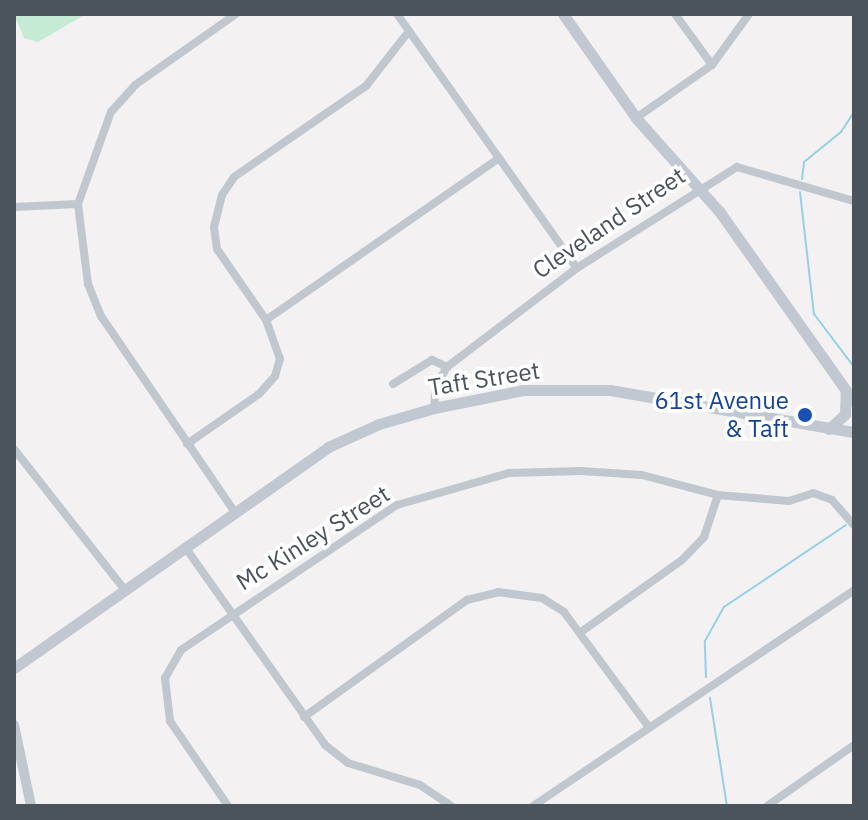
<!DOCTYPE html>
<html>
<head>
<meta charset="utf-8">
<style>
  body { margin:0 }
  #map { position:relative; width:868px; height:820px; overflow:hidden; background:#f3f1f1; font-family:"IBM Plex Sans",sans-serif }
  div>[style] { position:absolute }
  .green>* { inset:0; background:#c5ebd5 }
  .stream>* { height:2px; margin:-1px; padding:0 1px; transform-origin:1px; border-radius:1px; background:#96d0e4 }
  .minor>* { height:8px; margin:-4px; padding:0 4px; transform-origin:4px; border-radius:4px; background:#c1c7ce }
  .tertiary>* { height:10px; margin:-5px; padding:0 5px; transform-origin:5px; border-radius:5px; background:#c1c7ce }
  .secondary>* { height:11px; margin:-5.5px; padding:0 5.5px; transform-origin:5.5px; border-radius:5.5px; background:#c1c8d2 }
  .dots>* { width:22px; height:22px; translate:-50% -50%; box-sizing:border-box; border:4px solid #fff; border-radius:50% }
  span { translate:-50% -50%; white-space:nowrap; text-align:center; line-height:1.15; -webkit-text-stroke:7px #fff; paint-order:stroke }
  .street-label { font-size:24px; color:#4b535c }
  .transit-label { font-size:24px; color:#164399 }
  .right { translate:-100% -50%; text-align:right }
  .frame { position:absolute; inset:0; border:16px solid #4b535c; pointer-events:none }
</style>
</head>
<body>
<div id="map">
  <div class="green">
    <i style="clip-path:polygon(14px 14px,86px 14px,38px 42px,24px 38px)"></i>
  </div>
  <div class="stream">
    <i style="left:802px;top:179px;width:17px;rotate:-83deg"></i>
    <i style="left:804px;top:162px;width:48px;rotate:-39deg"></i>
    <i style="left:841px;top:132px;width:24px;rotate:-57deg"></i>
    <i style="left:800px;top:192px;width:123px;rotate:83.5deg"></i>
    <i style="left:814px;top:314px;width:66px;rotate:53deg"></i>
    <i style="left:706px;top:677px;width:36px;rotate:-92deg"></i>
    <i style="left:705px;top:641px;width:39px;rotate:-61deg"></i>
    <i style="left:724px;top:607px;width:147px;rotate:-33.9deg"></i>
    <i style="left:710px;top:698px;width:109px;rotate:81.1deg"></i>
  </div>
  <div class="minor">
    <i style="left:397px;top:14px;width:311px;rotate:54.7deg"></i>
    <i style="left:675px;top:14px;width:63px;rotate:54deg"></i>
    <i style="left:636px;top:118px;width:93px;rotate:-34.9deg"></i>
    <i style="left:712px;top:65px;width:63px;rotate:-54deg"></i>
    <i style="left:78px;top:204px;width:81px;rotate:82.9deg"></i>
    <i style="left:88px;top:284px;width:35px;rotate:68deg"></i>
    <i style="left:101px;top:316px;width:236px;rotate:55.7deg"></i>
    <i style="left:14px;top:207px;width:64px;rotate:-2.7deg"></i>
    <i style="left:78px;top:204px;width:98px;rotate:-70.3deg"></i>
    <i style="left:111px;top:112px;width:36px;rotate:-48deg"></i>
    <i style="left:135px;top:85px;width:123px;rotate:-35.1deg"></i>
    <i style="left:266px;top:320px;width:284px;rotate:-34.8deg"></i>
    <i style="left:393px;top:384px;width:46px;rotate:-31.6deg"></i>
    <i style="left:432px;top:360px;width:17px;rotate:25deg"></i>
    <i style="left:434px;top:408px;width:22px;rotate:-85deg"></i>
    <i style="left:436px;top:386px;width:22px;rotate:-60deg"></i>
    <i style="left:447px;top:367px;width:163px;rotate:-37.3deg"></i>
    <i style="left:577px;top:268px;width:189px;rotate:-32.3deg"></i>
    <i style="left:737px;top:167px;width:122px;rotate:16.2deg"></i>
    <i style="left:187px;top:444px;width:88px;rotate:-34.8deg"></i>
    <i style="left:259px;top:394px;width:24px;rotate:-48deg"></i>
    <i style="left:275px;top:376px;width:18px;rotate:-74deg"></i>
    <i style="left:280px;top:359px;width:41px;rotate:-109.7deg"></i>
    <i style="left:266px;top:320px;width:86px;rotate:-124.6deg"></i>
    <i style="left:217px;top:249px;width:22px;rotate:-98deg"></i>
    <i style="left:214px;top:227px;width:33px;rotate:-76deg"></i>
    <i style="left:222px;top:195px;width:22px;rotate:-56deg"></i>
    <i style="left:234px;top:177px;width:160px;rotate:-34.6deg"></i>
    <i style="left:366px;top:86px;width:70px;rotate:-52deg"></i>
    <i style="left:14px;top:449px;width:179px;rotate:51.8deg"></i>
    <i style="left:185px;top:547px;width:242px;rotate:54.7deg"></i>
    <i style="left:325px;top:745px;width:29px;rotate:38deg"></i>
    <i style="left:348px;top:763px;width:75px;rotate:17deg"></i>
    <i style="left:420px;top:785px;width:37px;rotate:34deg"></i>
    <i style="left:581px;top:632px;width:124px;rotate:-35.5deg"></i>
    <i style="left:682px;top:560px;width:32px;rotate:-46deg"></i>
    <i style="left:704px;top:537px;width:44px;rotate:-71.6deg"></i>
    <i style="left:304px;top:717px;width:201px;rotate:-35.7deg"></i>
    <i style="left:467px;top:600px;width:32px;rotate:-14deg"></i>
    <i style="left:498px;top:592px;width:44px;rotate:7.8deg"></i>
    <i style="left:542px;top:598px;width:26px;rotate:32deg"></i>
    <i style="left:564px;top:612px;width:142px;rotate:53.6deg"></i>
    <i style="left:228px;top:806px;width:103px;rotate:-124.3deg"></i>
    <i style="left:170px;top:721px;width:43px;rotate:-96.6deg"></i>
    <i style="left:165px;top:678px;width:32px;rotate:-60deg"></i>
    <i style="left:181px;top:650px;width:260px;rotate:-33.9deg"></i>
    <i style="left:397px;top:505px;width:116px;rotate:-15.9deg"></i>
    <i style="left:509px;top:473px;width:72px;rotate:-1.6deg"></i>
    <i style="left:581px;top:471px;width:61px;rotate:3.8deg"></i>
    <i style="left:642px;top:475px;width:79px;rotate:14.7deg"></i>
    <i style="left:718px;top:495px;width:71px;rotate:4.8deg"></i>
    <i style="left:789px;top:501px;width:25px;rotate:-18deg"></i>
    <i style="left:813px;top:493px;width:20px;rotate:20deg"></i>
    <i style="left:832px;top:500px;width:33px;rotate:49deg"></i>
    <i style="left:533px;top:806px;width:387px;rotate:-33.9deg"></i>
    <i style="left:767px;top:806px;width:106px;rotate:-35deg"></i>
  </div>
  <div class="tertiary">
    <i style="left:14px;top:725px;width:83px;rotate:78.1deg"></i>
  </div>
  <div class="secondary">
    <i style="left:563px;top:14px;width:127px;rotate:54.9deg"></i>
    <i style="left:636px;top:118px;width:125px;rotate:48.3deg"></i>
    <i style="left:719px;top:211px;width:234px;rotate:54.7deg"></i>
    <i style="left:829px;top:429px;width:22px;rotate:-43deg"></i>
    <i style="left:845px;top:414px;width:23px;rotate:-88deg"></i>
    <i style="left:14px;top:668px;width:384px;rotate:-35.1deg"></i>
    <i style="left:328px;top:447px;width:56px;rotate:-24.3deg"></i>
    <i style="left:379px;top:424px;width:57px;rotate:-16.2deg"></i>
    <i style="left:434px;top:408px;width:91px;rotate:-11.4deg"></i>
    <i style="left:523px;top:390px;width:87px"></i>
    <i style="left:610px;top:390px;width:248px;rotate:9.8deg"></i>
  </div>
  <div class="dots">
    <i style="left:805px;top:415px;background:#1a4fb4"></i>
  </div>
  <div class="street-label">
    <span style="left:609px;top:223px;rotate:-34deg">Cleveland Street</span>
    <span style="left:484px;top:379px;rotate:-9deg">Taft Street</span>
    <span style="left:313px;top:538px;rotate:-32deg">Mc Kinley Street</span>
  </div>
  <div class="transit-label">
    <span class="right" style="left:789px;top:415px">61st Avenue<br>&amp; Taft</span>
  </div>
  <div class="frame"></div>
</div>
</body>
</html>
